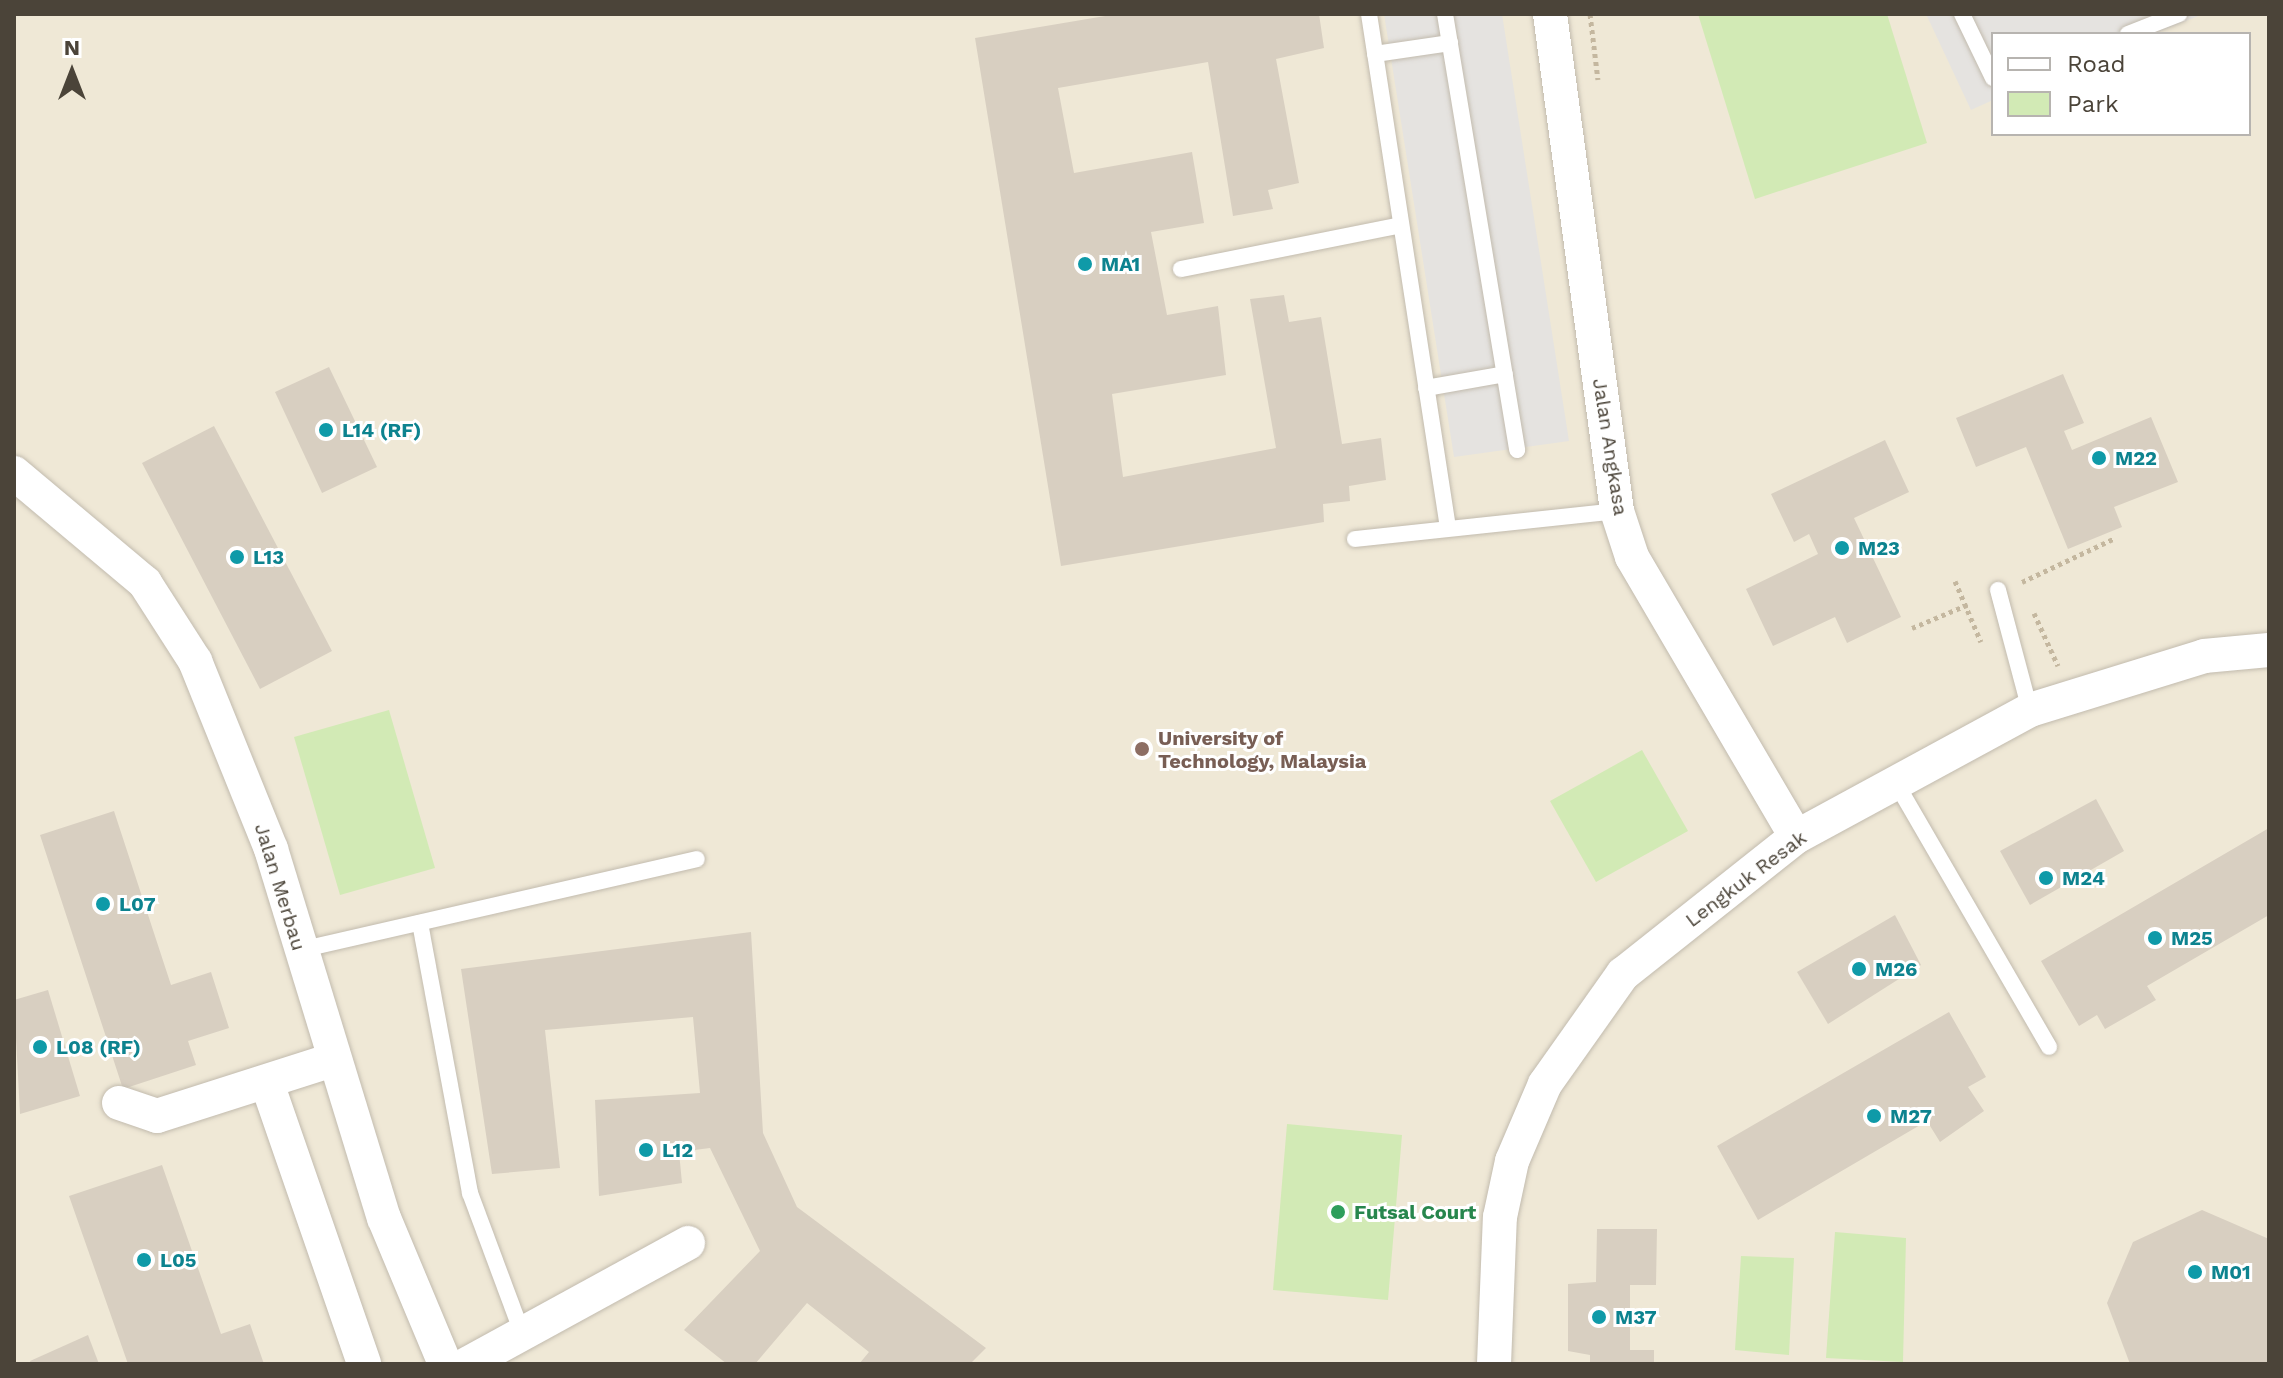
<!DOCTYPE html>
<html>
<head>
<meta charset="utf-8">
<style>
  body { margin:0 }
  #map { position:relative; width:2283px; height:1378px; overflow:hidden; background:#f6f3ec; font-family:"Work Sans",sans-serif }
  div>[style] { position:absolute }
  .education>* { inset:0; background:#efe8d6 }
  .green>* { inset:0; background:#d2eab5 }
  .parking>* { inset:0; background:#e5e3e0 }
  .building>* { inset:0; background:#d8cfc1 }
  .path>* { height:5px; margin-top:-2.5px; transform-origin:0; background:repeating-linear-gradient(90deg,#c4b79f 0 4px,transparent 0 8px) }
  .roads { filter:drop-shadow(0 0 2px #c2bbae) drop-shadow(0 0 2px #c2bbae) }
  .service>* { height:16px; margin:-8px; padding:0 8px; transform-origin:8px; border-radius:8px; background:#fff }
  .minor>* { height:34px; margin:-17px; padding:0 17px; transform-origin:17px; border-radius:17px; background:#fff }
  .dots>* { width:22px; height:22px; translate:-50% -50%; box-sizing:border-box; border:4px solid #fff; border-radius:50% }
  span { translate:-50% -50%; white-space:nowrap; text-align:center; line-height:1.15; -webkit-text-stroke:6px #fff; paint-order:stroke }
  .culture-label { font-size:20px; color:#0d838f; font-weight:700 }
  .left { translate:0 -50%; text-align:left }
  .street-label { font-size:20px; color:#4b4439 }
  .education-label { font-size:20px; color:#785e54; font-weight:700 }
  .leisure-label { font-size:20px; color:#27864d; font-weight:700 }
  .frame { position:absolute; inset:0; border:16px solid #4b4439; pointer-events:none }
  .legend { position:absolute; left:1991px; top:32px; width:260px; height:104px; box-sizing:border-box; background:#fff; border:2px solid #b7b4b0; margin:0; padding:10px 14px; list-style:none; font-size:24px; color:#4b4439 }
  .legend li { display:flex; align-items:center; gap:16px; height:40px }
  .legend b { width:40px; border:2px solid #b7b4b0 }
  .north { position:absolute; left:32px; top:32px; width:80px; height:80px; -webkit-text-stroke:6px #fff; paint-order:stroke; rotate:0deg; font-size:22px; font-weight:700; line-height:32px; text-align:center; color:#4b4439 }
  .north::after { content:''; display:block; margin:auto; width:28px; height:36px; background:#4b4439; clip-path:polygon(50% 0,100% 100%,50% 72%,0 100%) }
</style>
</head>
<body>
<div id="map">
  <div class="education">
    <i style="clip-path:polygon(evenodd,14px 14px,2269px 14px,2269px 1364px,14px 1364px,14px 14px,1993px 34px,2249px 34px,2249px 134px,1993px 134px,1993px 34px)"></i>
  </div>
  <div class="green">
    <i style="clip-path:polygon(1698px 14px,1887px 14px,1927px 143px,1755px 199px)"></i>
    <i style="clip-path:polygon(389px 710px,435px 868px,340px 895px,294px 737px)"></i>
    <i style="clip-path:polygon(1642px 750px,1688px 831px,1596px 882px,1550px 801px)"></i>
    <i style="clip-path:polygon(1287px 1124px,1402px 1135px,1388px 1300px,1273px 1290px)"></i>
    <i style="clip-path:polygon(1835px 1232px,1906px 1238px,1903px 1362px,1826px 1358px)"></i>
    <i style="clip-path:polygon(1741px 1256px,1794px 1258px,1789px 1355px,1735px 1350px)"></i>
  </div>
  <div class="parking">
    <i style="clip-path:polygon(1384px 14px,1502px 14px,1569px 441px,1454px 457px)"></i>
    <i style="clip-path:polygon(1926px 14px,2203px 14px,2154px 34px,1993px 34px,1993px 100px,1971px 110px)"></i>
  </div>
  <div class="building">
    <i style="clip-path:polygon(1117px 14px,1319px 14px,1324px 48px,1276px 59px,1299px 183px,1268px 190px,1273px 209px,1233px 216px,1208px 62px,1058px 88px,1074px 173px,1192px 152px,1204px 223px,1151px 232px,1167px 315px,1218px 306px,1226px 375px,1112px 394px,1123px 477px,1276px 448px,1250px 299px,1284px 295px,1289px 322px,1321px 317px,1342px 444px,1381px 438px,1386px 480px,1349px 486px,1350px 501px,1323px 504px,1324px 522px,1061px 566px,975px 38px)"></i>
    <i style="clip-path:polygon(329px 367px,377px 467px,322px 493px,275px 392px)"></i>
    <i style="clip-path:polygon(2063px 374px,2084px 423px,2064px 431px,2072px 450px,2151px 417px,2178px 482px,2114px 507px,2122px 527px,2068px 549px,2026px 447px,1976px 467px,1956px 418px)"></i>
    <i style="clip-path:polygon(214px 426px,332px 651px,260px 689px,142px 463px)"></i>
    <i style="clip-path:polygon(1885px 440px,1909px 492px,1854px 518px,1901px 617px,1847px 643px,1835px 617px,1773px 646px,1746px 589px,1818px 554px,1809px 534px,1794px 542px,1771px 494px)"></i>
    <i style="clip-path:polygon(2096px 799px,2124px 851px,2030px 905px,2000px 851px)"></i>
    <i style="clip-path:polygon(114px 811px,171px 985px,211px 972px,229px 1028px,188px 1041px,196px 1065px,123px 1089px,40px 835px)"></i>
    <i style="clip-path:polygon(2269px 828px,2269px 915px,2147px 986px,2156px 1000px,2105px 1029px,2097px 1015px,2079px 1026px,2041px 961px)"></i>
    <i style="clip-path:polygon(1895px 915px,1921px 965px,1828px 1024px,1797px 972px)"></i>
    <i style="clip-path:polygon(751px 932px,763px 1133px,797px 1207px,986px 1348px,970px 1364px,859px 1364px,869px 1352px,807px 1303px,755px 1364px,727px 1364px,684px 1330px,760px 1251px,710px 1148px,679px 1152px,682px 1183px,599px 1196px,595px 1100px,700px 1093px,693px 1017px,545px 1030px,560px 1168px,492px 1174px,461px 969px)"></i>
    <i style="clip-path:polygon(48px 990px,80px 1096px,20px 1114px,14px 1000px)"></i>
    <i style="clip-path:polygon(1949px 1012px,1986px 1077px,1968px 1087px,1984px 1111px,1940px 1142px,1927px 1121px,1758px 1220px,1717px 1146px)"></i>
    <i style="clip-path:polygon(162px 1165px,221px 1334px,250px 1324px,264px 1364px,128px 1364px,69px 1196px)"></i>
    <i style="clip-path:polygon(2202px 1210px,2269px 1239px,2269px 1364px,2130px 1364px,2107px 1303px,2133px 1242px)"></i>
    <i style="clip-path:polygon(1597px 1229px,1657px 1229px,1656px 1285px,1630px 1285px,1630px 1350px,1654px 1350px,1654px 1364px,1590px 1364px,1590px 1355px,1568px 1351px,1568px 1284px,1596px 1282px)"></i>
    <i style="clip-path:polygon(88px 1335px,99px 1364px,31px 1364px,30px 1361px)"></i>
  </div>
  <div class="path">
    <i style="left:1590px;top:14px;width:66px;rotate:83.1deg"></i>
    <i style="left:1955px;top:581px;width:66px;rotate:66.9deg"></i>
    <i style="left:2022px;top:582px;width:103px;rotate:-25.3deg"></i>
    <i style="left:2034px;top:613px;width:58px;rotate:65.6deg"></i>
    <i style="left:1912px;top:628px;width:62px;rotate:-22.8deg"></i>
  </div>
  <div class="roads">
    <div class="service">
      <i style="left:1369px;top:14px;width:520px;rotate:81.26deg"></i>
      <i style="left:1445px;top:14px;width:442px;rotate:80.6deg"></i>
      <i style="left:1962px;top:14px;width:71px;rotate:64.2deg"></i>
      <i style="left:2128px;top:34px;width:55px;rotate:-21.4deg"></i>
      <i style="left:1375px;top:54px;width:76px;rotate:-8.3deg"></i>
      <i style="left:1181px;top:269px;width:224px;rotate:-11.3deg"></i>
      <i style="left:1426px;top:388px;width:80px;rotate:-10deg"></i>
      <i style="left:1355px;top:539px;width:263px;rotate:-6.1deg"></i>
      <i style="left:1998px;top:590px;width:124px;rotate:75.1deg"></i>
      <i style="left:1896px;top:783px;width:305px;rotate:59.9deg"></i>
      <i style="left:420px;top:923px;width:275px;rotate:79.5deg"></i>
      <i style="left:470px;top:1193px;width:149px;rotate:69.6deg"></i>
      <i style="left:300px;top:950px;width:407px;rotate:-12.9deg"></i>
    </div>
    <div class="minor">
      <i style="left:1550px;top:14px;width:501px;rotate:82.32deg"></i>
      <i style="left:1617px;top:511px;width:48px;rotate:71.9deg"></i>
      <i style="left:1632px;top:557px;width:324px;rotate:59.6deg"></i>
      <i style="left:14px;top:473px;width:171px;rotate:40deg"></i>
      <i style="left:145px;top:583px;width:93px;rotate:57.3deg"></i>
      <i style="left:195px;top:661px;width:203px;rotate:68deg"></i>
      <i style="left:271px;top:849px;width:386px;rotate:73deg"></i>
      <i style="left:384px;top:1218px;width:158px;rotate:67.3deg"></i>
      <i style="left:268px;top:1086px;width:294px;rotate:70.9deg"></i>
      <i style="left:119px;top:1103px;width:40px;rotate:18.9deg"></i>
      <i style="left:157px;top:1116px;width:184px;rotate:-17.7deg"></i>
      <i style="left:467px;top:1364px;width:252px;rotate:-28.7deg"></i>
      <i style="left:1494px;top:1364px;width:147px;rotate:-87.7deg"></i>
      <i style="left:1500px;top:1217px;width:57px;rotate:-77.9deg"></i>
      <i style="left:1512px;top:1161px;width:84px;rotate:-66.8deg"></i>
      <i style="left:1545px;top:1084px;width:135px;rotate:-54.7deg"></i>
      <i style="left:1623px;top:974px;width:221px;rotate:-38.4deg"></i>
      <i style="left:1796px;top:837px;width:266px;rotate:-28.5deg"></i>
      <i style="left:2030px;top:710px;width:182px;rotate:-17.2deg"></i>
      <i style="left:2204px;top:656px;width:65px;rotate:-5.3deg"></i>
    </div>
  </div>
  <div class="dots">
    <i style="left:1085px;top:264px;background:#0f9aa8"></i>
    <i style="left:326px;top:430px;background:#0f9aa8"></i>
    <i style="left:2099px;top:458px;background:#0f9aa8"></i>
    <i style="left:1842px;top:548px;background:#0f9aa8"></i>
    <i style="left:237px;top:557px;background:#0f9aa8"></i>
    <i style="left:1142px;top:749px;background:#8d6e63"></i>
    <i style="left:2046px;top:878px;background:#0f9aa8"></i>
    <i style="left:103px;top:904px;background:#0f9aa8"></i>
    <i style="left:2155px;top:938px;background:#0f9aa8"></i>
    <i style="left:1859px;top:969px;background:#0f9aa8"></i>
    <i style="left:40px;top:1047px;background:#0f9aa8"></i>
    <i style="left:1874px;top:1116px;background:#0f9aa8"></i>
    <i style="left:646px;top:1150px;background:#0f9aa8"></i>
    <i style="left:1338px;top:1212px;background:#2e9e5b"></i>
    <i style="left:144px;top:1260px;background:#0f9aa8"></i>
    <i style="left:2195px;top:1272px;background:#0f9aa8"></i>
    <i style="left:1599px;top:1317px;background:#0f9aa8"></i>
  </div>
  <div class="culture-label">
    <span class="left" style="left:1101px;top:264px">MA1</span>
    <span class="left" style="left:342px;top:430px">L14 (RF)</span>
    <span class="left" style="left:2115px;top:458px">M22</span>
    <span class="left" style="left:1858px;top:548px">M23</span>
    <span class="left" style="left:253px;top:557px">L13</span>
    <span class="left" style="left:2062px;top:878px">M24</span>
    <span class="left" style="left:119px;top:904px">L07</span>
    <span class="left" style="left:2171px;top:938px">M25</span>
    <span class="left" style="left:1875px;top:969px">M26</span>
    <span class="left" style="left:56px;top:1047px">L08 (RF)</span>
    <span class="left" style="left:1890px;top:1116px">M27</span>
    <span class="left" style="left:662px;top:1150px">L12</span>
    <span class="left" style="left:160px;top:1260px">L05</span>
    <span class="left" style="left:2211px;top:1272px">M01</span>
    <span class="left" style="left:1615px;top:1317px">M37</span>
  </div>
  <div class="street-label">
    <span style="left:1610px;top:447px;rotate:81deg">Jalan Angkasa</span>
    <span style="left:1746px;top:879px;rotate:-37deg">Lengkuk Resak</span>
    <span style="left:280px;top:887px;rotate:73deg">Jalan Merbau</span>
  </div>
  <div class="education-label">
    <span class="left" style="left:1158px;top:750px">University of<br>Technology, Malaysia</span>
  </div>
  <div class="leisure-label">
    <span class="left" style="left:1354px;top:1212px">Futsal Court</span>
  </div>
  <div class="frame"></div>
  <ul class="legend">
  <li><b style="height:10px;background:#fff"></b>Road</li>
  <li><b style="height:22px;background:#d2eab5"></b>Park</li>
  </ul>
  <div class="north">N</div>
</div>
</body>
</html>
